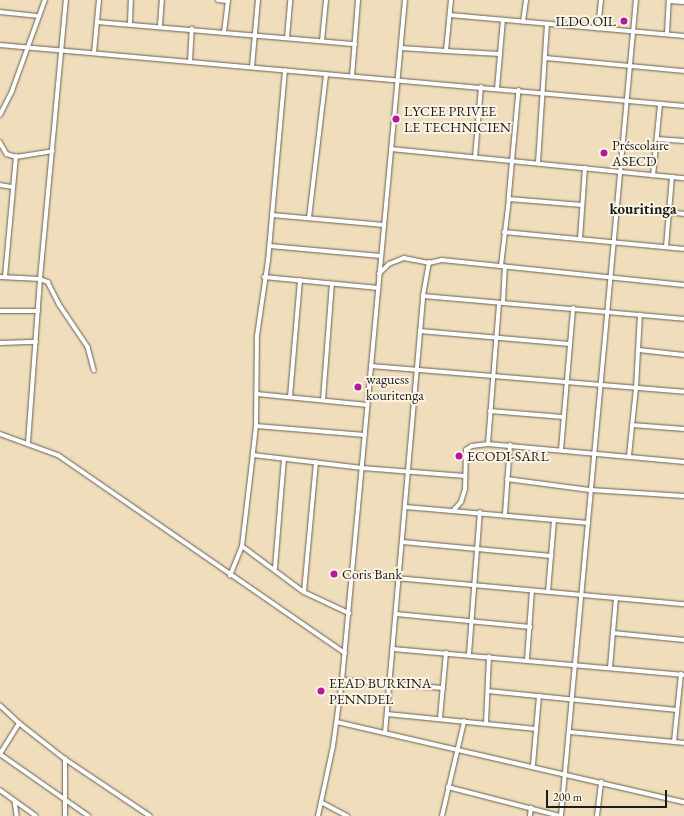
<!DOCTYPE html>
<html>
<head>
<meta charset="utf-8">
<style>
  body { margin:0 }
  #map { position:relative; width:684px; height:816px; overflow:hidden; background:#f0ddbb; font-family:"EB Garamond",serif }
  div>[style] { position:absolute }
  .roads { filter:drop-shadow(0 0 1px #666054) drop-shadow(0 0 1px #666054) }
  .minor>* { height:3.5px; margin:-1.75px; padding:0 1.75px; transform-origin:1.75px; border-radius:1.75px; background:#fff }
  .tertiary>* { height:4px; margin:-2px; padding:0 2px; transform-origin:2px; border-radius:2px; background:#fff }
  .dots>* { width:11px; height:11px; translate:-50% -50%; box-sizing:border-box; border:2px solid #fcf5e5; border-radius:50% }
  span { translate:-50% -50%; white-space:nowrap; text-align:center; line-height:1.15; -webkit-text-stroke:4px #fcf5e5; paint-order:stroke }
  .poi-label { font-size:14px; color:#1c1c1c }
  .right { translate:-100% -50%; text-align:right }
  .left { translate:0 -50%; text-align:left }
  .neighbourhood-label { font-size:15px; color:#1c1c1c; font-weight:700 }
  .scale { position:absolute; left:546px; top:790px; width:121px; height:18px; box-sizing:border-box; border:2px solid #1c1c1c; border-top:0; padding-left:5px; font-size:12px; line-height:14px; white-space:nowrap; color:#1c1c1c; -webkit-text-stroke:3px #fcf5e5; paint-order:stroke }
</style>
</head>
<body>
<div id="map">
  <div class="roads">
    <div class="minor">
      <i style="left:218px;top:0;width:9px;rotate:6deg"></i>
      <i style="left:669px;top:1px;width:15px;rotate:4deg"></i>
      <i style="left:0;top:12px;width:39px;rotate:6deg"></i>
      <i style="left:450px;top:15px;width:235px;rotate:5.1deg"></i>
      <i style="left:97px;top:22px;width:259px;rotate:4.9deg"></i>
      <i style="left:523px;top:22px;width:22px;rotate:-82deg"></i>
      <i style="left:130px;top:24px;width:24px;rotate:-88deg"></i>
      <i style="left:160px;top:26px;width:26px;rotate:-86deg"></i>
      <i style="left:598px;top:29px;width:29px;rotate:-84deg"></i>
      <i style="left:224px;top:33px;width:33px;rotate:-83deg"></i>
      <i style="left:667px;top:34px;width:34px;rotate:-87deg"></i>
      <i style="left:287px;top:38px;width:38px;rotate:-85deg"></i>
      <i style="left:322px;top:41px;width:41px;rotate:-84.4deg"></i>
      <i style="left:0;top:45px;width:687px;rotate:5.1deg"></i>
      <i style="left:401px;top:48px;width:45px;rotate:3.8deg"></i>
      <i style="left:446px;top:51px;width:51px;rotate:-84.4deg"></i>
      <i style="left:446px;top:51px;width:54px;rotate:3.2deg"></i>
      <i style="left:500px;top:54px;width:34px;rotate:-85deg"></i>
      <i style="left:94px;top:53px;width:53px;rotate:-84.6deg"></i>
      <i style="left:546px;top:58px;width:139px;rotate:5.4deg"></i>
      <i style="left:190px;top:62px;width:33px;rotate:-87deg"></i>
      <i style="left:252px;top:67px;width:67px;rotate:-84.9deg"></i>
      <i style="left:352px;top:77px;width:77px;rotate:-85.5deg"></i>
      <i style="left:497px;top:89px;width:35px;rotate:-85deg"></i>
      <i style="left:519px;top:90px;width:109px;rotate:95.2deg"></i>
      <i style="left:509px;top:199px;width:73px;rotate:4.7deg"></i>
      <i style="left:0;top:115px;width:27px;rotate:-63deg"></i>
      <i style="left:12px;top:91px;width:97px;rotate:-70.1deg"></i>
      <i style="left:657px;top:139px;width:27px;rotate:4deg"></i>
      <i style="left:0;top:142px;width:14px;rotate:60deg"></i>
      <i style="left:7px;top:154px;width:9px;rotate:18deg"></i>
      <i style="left:16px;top:157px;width:37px;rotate:-9deg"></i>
      <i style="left:391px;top:149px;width:294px;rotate:5.7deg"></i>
      <i style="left:475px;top:158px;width:71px;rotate:-85.2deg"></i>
      <i style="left:538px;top:163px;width:139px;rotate:-86.3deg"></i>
      <i style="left:653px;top:176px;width:72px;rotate:-84.4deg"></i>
      <i style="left:0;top:185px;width:13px;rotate:9deg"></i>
      <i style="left:670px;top:212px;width:14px;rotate:8deg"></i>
      <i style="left:272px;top:215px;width:112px;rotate:5.1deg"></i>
      <i style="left:309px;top:218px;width:144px;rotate:-83.2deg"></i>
      <i style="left:504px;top:232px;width:181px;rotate:5.4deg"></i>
      <i style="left:580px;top:239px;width:71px;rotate:-86deg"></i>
      <i style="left:270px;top:246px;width:111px;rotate:5.1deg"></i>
      <i style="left:666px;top:247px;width:70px;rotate:-85.1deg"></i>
      <i style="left:501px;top:266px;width:67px;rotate:-83.2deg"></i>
      <i style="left:379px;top:274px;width:14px;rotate:-45deg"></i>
      <i style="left:389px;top:264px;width:16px;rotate:-22deg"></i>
      <i style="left:404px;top:258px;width:25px;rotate:11deg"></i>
      <i style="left:429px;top:263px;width:13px;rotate:-13deg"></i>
      <i style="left:442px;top:260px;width:243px;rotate:5.9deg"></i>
      <i style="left:0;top:277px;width:40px;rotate:2.9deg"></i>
      <i style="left:40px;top:279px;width:9px;rotate:21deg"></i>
      <i style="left:48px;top:282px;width:25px;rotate:63deg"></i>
      <i style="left:59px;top:304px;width:52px;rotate:56deg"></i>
      <i style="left:88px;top:347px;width:24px;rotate:75deg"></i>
      <i style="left:5px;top:277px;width:121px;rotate:-84.8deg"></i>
      <i style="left:264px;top:277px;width:115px;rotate:5.5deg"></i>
      <i style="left:423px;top:296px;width:262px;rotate:5deg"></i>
      <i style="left:503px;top:303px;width:36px;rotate:-87deg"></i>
      <i style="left:0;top:311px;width:38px"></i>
      <i style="left:420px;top:331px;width:150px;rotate:5deg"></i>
      <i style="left:0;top:343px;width:36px;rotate:-2deg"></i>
      <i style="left:639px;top:350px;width:45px;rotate:6.3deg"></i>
      <i style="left:371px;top:366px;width:314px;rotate:4.7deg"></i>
      <i style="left:257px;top:394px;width:111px;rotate:5.7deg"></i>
      <i style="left:290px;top:397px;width:117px;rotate:-85.1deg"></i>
      <i style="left:323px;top:400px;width:116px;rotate:-85.6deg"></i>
      <i style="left:490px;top:411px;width:73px;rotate:4.7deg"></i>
      <i style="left:632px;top:425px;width:52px;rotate:4.4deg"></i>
      <i style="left:256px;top:426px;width:109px;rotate:4.7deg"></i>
      <i style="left:0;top:434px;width:62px;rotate:19.9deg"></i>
      <i style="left:58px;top:455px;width:349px;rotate:34.6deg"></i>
      <i style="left:28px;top:443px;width:164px;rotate:-85.8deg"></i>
      <i style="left:40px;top:279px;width:280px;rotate:-84.7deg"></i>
      <i style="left:488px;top:444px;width:197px;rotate:5.2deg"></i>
      <i style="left:561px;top:450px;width:142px;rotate:-85.1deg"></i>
      <i style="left:253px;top:455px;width:110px;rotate:6.8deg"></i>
      <i style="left:362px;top:468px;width:103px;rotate:4.4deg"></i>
      <i style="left:629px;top:456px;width:68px;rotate:-84.1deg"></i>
      <i style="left:636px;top:388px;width:73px;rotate:-86.9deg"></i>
      <i style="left:507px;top:479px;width:85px;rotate:7.5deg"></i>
      <i style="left:591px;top:490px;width:93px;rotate:3.7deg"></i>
      <i style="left:406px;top:507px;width:183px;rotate:5deg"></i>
      <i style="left:454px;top:510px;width:11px;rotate:-49deg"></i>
      <i style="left:461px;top:502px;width:13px;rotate:-72deg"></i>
      <i style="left:465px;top:490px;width:40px;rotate:-88.6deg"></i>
      <i style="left:466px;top:450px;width:7px;rotate:-34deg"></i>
      <i style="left:472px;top:446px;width:16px;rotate:-7deg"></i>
      <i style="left:488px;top:444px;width:141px;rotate:-85.5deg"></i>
      <i style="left:505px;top:514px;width:69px;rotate:-85.9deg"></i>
      <i style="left:403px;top:542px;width:149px;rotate:5.4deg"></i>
      <i style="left:242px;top:546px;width:77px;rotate:36.6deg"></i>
      <i style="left:304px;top:592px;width:50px;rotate:25deg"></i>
      <i style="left:275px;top:568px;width:109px;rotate:-85.3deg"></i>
      <i style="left:352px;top:574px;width:333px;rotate:5.2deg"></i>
      <i style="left:230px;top:576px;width:32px;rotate:-68deg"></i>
      <i style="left:242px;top:546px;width:76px;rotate:-83.2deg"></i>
      <i style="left:251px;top:471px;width:45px;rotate:-83.7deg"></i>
      <i style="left:256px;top:426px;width:90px;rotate:-89.4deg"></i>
      <i style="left:257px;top:336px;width:76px;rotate:-81.7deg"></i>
      <i style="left:268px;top:261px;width:191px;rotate:-84.9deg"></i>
      <i style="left:304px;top:592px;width:130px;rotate:-84.7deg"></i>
      <i style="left:548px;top:592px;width:72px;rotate:-85.2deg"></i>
      <i style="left:396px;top:614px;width:135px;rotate:5.5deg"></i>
      <i style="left:613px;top:633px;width:71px;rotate:5.6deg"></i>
      <i style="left:393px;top:649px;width:292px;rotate:5.1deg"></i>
      <i style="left:469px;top:654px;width:142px;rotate:-85.6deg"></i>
      <i style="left:527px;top:660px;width:69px;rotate:-85.9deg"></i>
      <i style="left:610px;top:668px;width:70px;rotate:-85.1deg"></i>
      <i style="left:342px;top:680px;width:101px;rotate:4.5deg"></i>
      <i style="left:488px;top:691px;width:190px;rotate:5.7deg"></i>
      <i style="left:0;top:705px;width:26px;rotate:43deg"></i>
      <i style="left:19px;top:723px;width:58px;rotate:38deg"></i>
      <i style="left:65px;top:759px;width:102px;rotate:33.8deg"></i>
      <i style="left:387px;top:714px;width:150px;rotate:5.7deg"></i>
      <i style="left:440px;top:718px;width:65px;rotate:-84.7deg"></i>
      <i style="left:337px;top:722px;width:356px;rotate:13deg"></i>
      <i style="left:486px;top:723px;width:66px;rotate:-87.4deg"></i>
      <i style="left:570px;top:732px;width:115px;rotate:5.5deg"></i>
      <i style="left:385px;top:733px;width:439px;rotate:-85deg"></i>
      <i style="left:423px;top:296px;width:34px;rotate:-80deg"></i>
      <i style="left:674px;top:742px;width:68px;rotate:-84.1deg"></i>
      <i style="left:0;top:754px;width:108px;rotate:34.9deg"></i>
      <i style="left:0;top:754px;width:36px;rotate:-58deg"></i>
      <i style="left:533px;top:765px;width:69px;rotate:-85deg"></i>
      <i style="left:448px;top:787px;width:116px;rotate:14.5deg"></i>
      <i style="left:0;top:790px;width:44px;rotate:35.8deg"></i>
      <i style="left:15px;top:801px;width:15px;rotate:82deg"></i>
      <i style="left:321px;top:802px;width:30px;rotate:28deg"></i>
      <i style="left:65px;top:816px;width:57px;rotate:-90deg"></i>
      <i style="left:442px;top:816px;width:97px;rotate:-76.8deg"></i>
      <i style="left:530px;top:816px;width:8px;rotate:-83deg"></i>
      <i style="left:561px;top:816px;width:819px;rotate:-84.75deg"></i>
      <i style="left:597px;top:816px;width:34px;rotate:-83deg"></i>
    </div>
    <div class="tertiary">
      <i style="left:318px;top:816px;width:72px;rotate:-77.9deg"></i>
      <i style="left:333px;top:746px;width:67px;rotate:-82.2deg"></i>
      <i style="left:342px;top:680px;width:683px;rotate:-84.71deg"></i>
    </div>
  </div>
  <div class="dots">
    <i style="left:624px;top:21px;background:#b5179e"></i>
    <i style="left:396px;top:119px;background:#b5179e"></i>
    <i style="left:604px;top:153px;background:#b5179e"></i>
    <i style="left:358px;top:387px;background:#b5179e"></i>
    <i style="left:459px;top:456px;background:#b5179e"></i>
    <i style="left:334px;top:574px;background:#b5179e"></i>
    <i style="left:321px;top:691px;background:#b5179e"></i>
  </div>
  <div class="poi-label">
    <span class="right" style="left:616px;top:21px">ILDO OIL</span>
    <span class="left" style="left:404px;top:119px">LYCEE PRIVEE<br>LE TECHNICIEN</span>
    <span class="left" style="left:612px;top:153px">Préscolaire<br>ASECD</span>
    <span class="left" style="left:366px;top:387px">waguess<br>kouritenga</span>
    <span class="left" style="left:467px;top:456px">ECODI-SARL</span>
    <span class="left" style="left:342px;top:574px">Coris Bank</span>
    <span class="left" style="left:329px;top:691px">EEAD BURKINA<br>PENNDEL</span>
  </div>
  <div class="neighbourhood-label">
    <span style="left:643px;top:209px">kouritinga</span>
  </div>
  <div class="scale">200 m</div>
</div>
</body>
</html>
